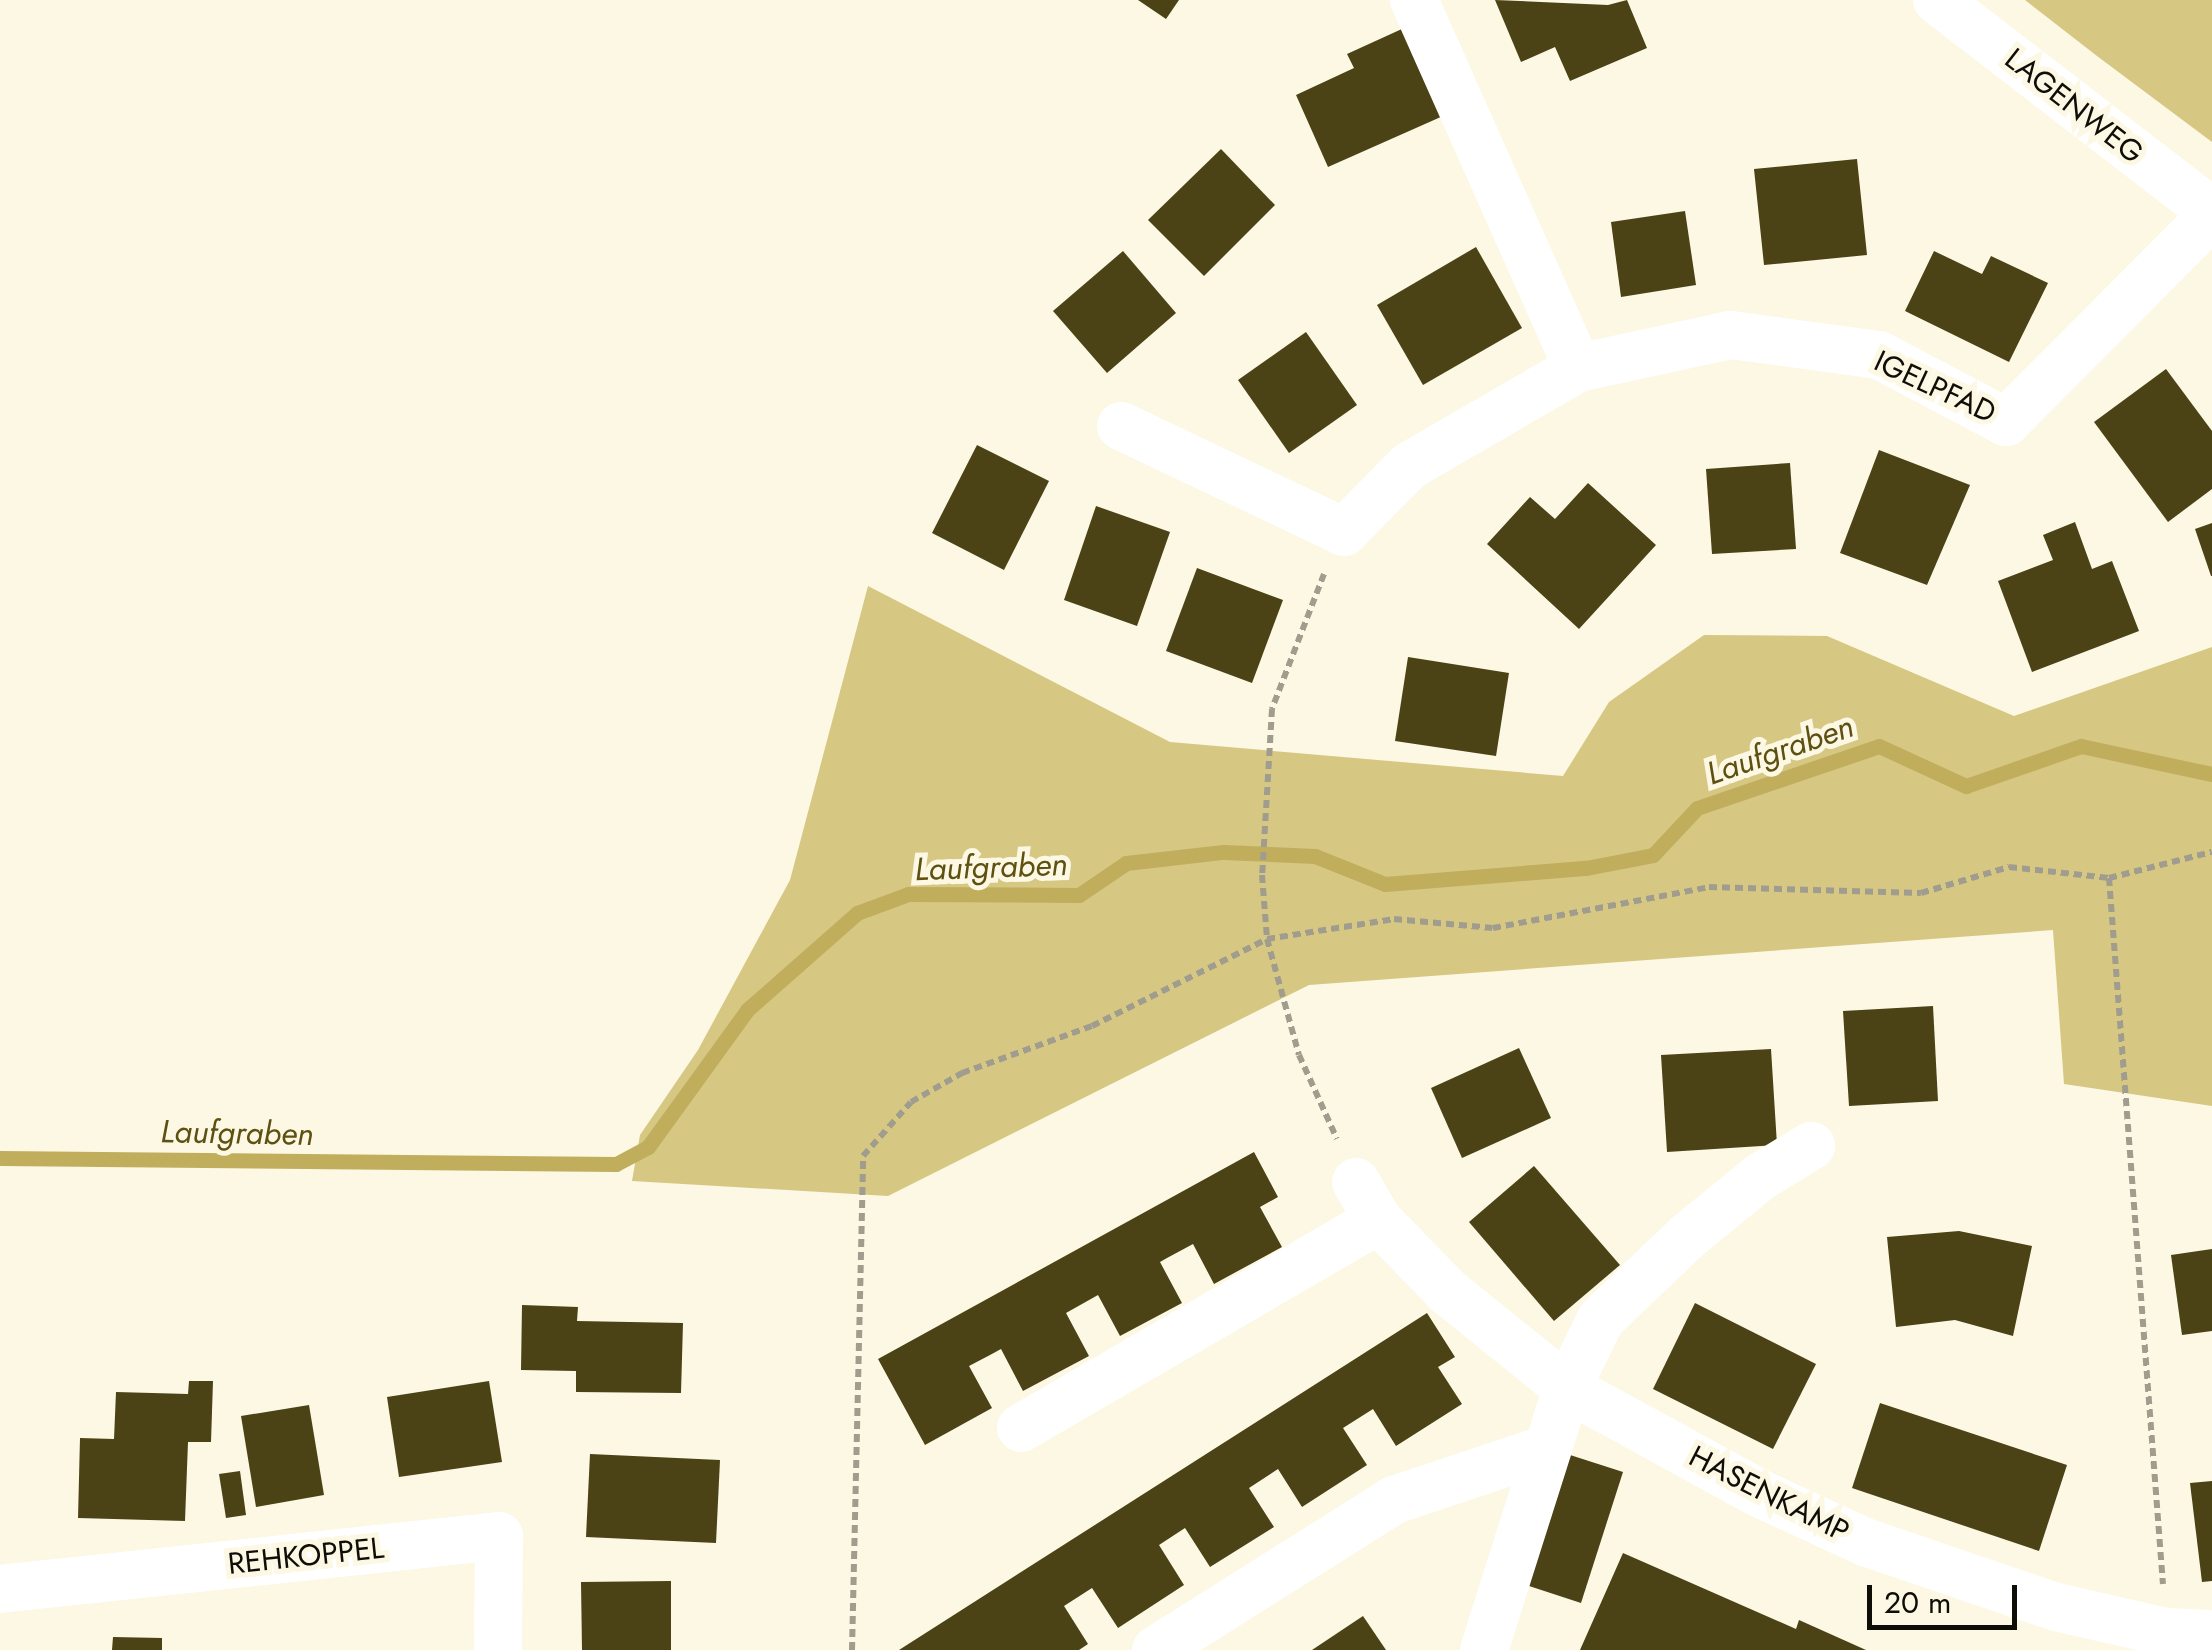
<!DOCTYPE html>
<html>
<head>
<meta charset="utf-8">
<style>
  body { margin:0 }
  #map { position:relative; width:2212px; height:1650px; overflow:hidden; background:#fcf8e4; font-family:Jost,sans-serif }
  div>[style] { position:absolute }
  .green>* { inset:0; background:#d6c782 }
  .stream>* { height:15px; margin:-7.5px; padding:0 7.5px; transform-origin:7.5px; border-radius:7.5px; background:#c0ae5d }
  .building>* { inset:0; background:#4b4216 }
  .path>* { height:6px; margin-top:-3px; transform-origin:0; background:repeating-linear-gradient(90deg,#a09d8e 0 8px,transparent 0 13px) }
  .minor>* { height:48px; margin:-24px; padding:0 24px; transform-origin:24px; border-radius:24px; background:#fff }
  span { translate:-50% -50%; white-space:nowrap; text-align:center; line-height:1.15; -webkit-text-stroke:10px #fcf8e4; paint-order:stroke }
  .street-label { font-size:30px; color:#0f0d07 }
  .water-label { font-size:32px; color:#5d5011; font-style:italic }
  .scale { position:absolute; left:1867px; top:1585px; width:150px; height:45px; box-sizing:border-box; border:5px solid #0f0d07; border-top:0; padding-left:12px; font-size:30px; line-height:35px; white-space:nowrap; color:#0f0d07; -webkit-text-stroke:8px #fcf8e4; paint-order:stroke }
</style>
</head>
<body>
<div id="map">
  <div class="green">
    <i style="clip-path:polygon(2025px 0,2212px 0,2212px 142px,2097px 56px)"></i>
    <i style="clip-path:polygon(868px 586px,1170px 742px,1563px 776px,1609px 702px,1704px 635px,1827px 636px,2014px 716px,2212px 647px,2212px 1106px,2064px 1084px,2053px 930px,1309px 985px,888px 1196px,632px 1181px,640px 1135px,698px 1050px,790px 880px)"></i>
  </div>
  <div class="stream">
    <i style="left:0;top:1158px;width:616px;rotate:0.56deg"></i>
    <i style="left:616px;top:1164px;width:36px;rotate:-28deg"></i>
    <i style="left:648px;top:1147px;width:169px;rotate:-54.1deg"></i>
    <i style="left:747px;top:1010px;width:147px;rotate:-41.4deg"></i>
    <i style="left:857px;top:913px;width:54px;rotate:-20.4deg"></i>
    <i style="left:908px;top:894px;width:171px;rotate:0.3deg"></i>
    <i style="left:1079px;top:895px;width:57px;rotate:-34.2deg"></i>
    <i style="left:1126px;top:863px;width:98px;rotate:-6.5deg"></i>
    <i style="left:1223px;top:852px;width:92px;rotate:2.5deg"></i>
    <i style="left:1315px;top:856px;width:75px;rotate:21.8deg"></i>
    <i style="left:1385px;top:884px;width:202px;rotate:-4.6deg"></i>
    <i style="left:1586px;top:868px;width:68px;rotate:-11deg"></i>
    <i style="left:1653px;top:855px;width:64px;rotate:-46.9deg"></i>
    <i style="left:1697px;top:808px;width:192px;rotate:-18.8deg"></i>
    <i style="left:1879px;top:746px;width:96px;rotate:24.7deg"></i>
    <i style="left:1966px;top:786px;width:122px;rotate:-19.2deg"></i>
    <i style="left:2081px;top:746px;width:134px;rotate:12.1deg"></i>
  </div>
  <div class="building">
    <i style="clip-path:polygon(1138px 0,1179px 0,1166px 19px)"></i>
    <i style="clip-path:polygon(1495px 0,1608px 5px,1627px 0,1647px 48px,1570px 81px,1555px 47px,1521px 62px)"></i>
    <i style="clip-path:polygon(1404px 28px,1443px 116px,1328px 167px,1296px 95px,1354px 68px,1347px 54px)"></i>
    <i style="clip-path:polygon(1221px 149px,1275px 205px,1204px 276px,1148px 220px)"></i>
    <i style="clip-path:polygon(1857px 159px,1867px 255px,1764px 265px,1754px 169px)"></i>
    <i style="clip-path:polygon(1685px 211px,1696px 285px,1621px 297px,1611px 222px)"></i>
    <i style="clip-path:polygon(1476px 247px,1522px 328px,1423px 385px,1377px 305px)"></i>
    <i style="clip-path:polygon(1123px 251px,1176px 313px,1107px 373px,1053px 311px)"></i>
    <i style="clip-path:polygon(1934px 251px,1982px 274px,1991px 256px,2048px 283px,2009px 362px,1905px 311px)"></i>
    <i style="clip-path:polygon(1306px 332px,1357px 405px,1289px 453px,1238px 380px)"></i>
    <i style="clip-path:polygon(2166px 369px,2212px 431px,2212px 489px,2168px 522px,2094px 422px)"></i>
    <i style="clip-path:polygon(977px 445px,1049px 481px,1004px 570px,932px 533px)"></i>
    <i style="clip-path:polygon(1879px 450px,1970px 485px,1927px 585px,1840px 553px)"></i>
    <i style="clip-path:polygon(1790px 463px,1796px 549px,1712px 554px,1706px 469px)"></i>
    <i style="clip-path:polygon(1588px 483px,1656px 545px,1579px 629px,1487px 544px,1530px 497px,1555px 519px)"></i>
    <i style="clip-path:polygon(1096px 506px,1170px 532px,1137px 626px,1064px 600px)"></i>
    <i style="clip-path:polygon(2075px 522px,2092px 569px,2112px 561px,2139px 631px,2032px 672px,1998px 581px,2053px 560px,2043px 535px)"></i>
    <i style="clip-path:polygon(2212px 523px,2212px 576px,2211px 576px,2195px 529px)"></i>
    <i style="clip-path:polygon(1197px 568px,1283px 600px,1252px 683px,1166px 651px)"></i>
    <i style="clip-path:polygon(1408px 657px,1509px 673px,1496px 756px,1395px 741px)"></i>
    <i style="clip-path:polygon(1933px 1006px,1938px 1101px,1849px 1106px,1843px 1011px)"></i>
    <i style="clip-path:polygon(1519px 1048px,1551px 1118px,1462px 1158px,1431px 1088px)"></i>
    <i style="clip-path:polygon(1771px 1049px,1777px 1145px,1667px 1152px,1661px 1055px)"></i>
    <i style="clip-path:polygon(1254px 1152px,1278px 1197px,1260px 1207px,1282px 1247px,1214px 1284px,1193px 1244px,1167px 1258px,1160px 1262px,1182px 1303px,1120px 1336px,1098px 1295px,1066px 1313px,1089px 1356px,1023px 1391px,1001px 1349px,990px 1355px,969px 1366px,992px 1408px,925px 1445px,878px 1359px)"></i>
    <i style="clip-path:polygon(1534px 1166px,1620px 1265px,1554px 1321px,1469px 1222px)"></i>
    <i style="clip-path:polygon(1959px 1231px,2032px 1246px,2013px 1336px,1955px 1320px,1896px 1327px,1887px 1237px)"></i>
    <i style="clip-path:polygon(2212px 1249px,2212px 1331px,2182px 1335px,2171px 1255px)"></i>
    <i style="clip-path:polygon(1695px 1303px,1816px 1364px,1773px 1449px,1653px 1389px)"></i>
    <i style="clip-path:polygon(522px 1305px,578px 1307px,577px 1321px,683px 1323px,681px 1393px,576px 1392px,576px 1371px,521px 1370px)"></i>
    <i style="clip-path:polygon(1427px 1313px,1455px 1357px,1438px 1367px,1462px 1404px,1396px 1446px,1373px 1409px,1343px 1428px,1367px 1465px,1302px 1507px,1278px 1469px,1249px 1488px,1274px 1527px,1210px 1567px,1185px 1528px,1159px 1545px,1184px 1585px,1118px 1628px,1092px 1588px,1064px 1606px,1088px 1644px,1079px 1650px,899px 1650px)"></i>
    <i style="clip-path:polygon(189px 1381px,213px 1381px,211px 1442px,188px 1442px,185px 1521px,78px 1518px,80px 1438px,114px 1439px,116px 1392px,188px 1394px)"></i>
    <i style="clip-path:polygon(489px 1381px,502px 1462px,399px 1477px,387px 1397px)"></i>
    <i style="clip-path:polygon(1880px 1403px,2067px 1465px,2039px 1551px,1852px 1488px)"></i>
    <i style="clip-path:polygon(309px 1405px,324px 1495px,256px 1507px,241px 1416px)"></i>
    <i style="clip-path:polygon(590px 1454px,720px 1460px,716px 1543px,586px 1537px)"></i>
    <i style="clip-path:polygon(1567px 1454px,1623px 1472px,1581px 1603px,1526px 1585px)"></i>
    <i style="clip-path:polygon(240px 1471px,246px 1515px,226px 1518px,219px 1474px)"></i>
    <i style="clip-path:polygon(2212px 1481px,2212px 1581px,2202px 1582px,2190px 1483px)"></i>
    <i style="clip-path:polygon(1623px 1553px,1796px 1629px,1799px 1620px,1866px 1650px,1580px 1650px)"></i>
    <i style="clip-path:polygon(671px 1581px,671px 1650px,582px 1650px,581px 1582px)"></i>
    <i style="clip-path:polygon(1363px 1616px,1386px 1650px,1312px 1650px)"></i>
    <i style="clip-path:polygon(113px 1637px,162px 1638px,162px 1650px,112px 1650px)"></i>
  </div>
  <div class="path">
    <i style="left:1324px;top:574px;width:145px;rotate:111.1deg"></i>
    <i style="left:1272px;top:709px;width:166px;rotate:93.4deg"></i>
    <i style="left:1262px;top:875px;width:64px;rotate:85.5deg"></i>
    <i style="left:1267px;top:939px;width:120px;rotate:74.6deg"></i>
    <i style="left:1299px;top:1055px;width:92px;rotate:65.7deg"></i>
    <i style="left:2109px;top:878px;width:106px;rotate:-14.2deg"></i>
    <i style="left:852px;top:1650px;width:494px;rotate:-88.7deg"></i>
    <i style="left:863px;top:1156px;width:72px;rotate:-48.4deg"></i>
    <i style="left:911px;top:1102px;width:59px;rotate:-29.6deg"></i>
    <i style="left:962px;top:1073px;width:138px;rotate:-19.9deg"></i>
    <i style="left:1092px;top:1026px;width:195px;rotate:-26.4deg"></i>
    <i style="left:1267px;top:939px;width:129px;rotate:-8.9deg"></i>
    <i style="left:1394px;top:919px;width:99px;rotate:5.2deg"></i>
    <i style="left:1493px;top:928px;width:220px;rotate:-10.7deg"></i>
    <i style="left:1709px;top:887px;width:212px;rotate:1.6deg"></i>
    <i style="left:1921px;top:893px;width:92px;rotate:-16.5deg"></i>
    <i style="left:2009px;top:867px;width:101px;rotate:6.3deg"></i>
    <i style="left:2109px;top:878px;width:708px;rotate:85.63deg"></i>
  </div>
  <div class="minor">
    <i style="left:1414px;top:0;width:403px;rotate:66deg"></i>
    <i style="left:1937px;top:0;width:347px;rotate:37.6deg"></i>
    <i style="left:1121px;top:426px;width:247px;rotate:25.4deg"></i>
    <i style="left:1344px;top:532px;width:93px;rotate:-45.4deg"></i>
    <i style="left:1409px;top:466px;width:195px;rotate:-30.1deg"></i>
    <i style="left:1578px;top:368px;width:157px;rotate:-12.2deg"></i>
    <i style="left:1731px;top:335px;width:149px;rotate:7.7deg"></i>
    <i style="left:1879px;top:355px;width:144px;rotate:27.8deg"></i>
    <i style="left:2006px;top:422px;width:292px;rotate:-45.1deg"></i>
    <i style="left:1356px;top:1182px;width:44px;rotate:59.9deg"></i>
    <i style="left:1378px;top:1220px;width:99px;rotate:45.8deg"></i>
    <i style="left:1447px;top:1291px;width:154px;rotate:38.9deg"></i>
    <i style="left:1567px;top:1388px;width:221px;rotate:28.7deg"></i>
    <i style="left:1761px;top:1494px;width:115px;rotate:24.8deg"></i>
    <i style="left:1865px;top:1542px;width:202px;rotate:18.8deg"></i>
    <i style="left:2056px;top:1607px;width:113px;rotate:12.8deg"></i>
    <i style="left:2166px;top:1632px;width:46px;rotate:2.5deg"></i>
    <i style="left:1021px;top:1428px;width:413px;rotate:-30.2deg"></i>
    <i style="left:0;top:1589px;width:502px;rotate:-6.06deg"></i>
    <i style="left:499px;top:1536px;width:114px;rotate:90.5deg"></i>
    <i style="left:1156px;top:1650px;width:281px;rotate:-32.2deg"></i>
    <i style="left:1394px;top:1500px;width:160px;rotate:-18.5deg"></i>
    <i style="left:1484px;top:1650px;width:275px;rotate:-72.4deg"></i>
    <i style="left:1567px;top:1388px;width:77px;rotate:-63.8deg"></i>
    <i style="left:1601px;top:1319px;width:120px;rotate:-43.7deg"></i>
    <i style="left:1688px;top:1236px;width:93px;rotate:-39.3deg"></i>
    <i style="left:1760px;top:1177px;width:60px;rotate:-31.3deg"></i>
  </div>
  <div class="street-label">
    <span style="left:2074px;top:106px;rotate:38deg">LAGENWEG</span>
    <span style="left:1935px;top:387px;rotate:25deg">IGELPFAD</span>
    <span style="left:1769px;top:1494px;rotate:27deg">HASENKAMP</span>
    <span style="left:306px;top:1556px;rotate:-6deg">REHKOPPEL</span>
  </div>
  <div class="water-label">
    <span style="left:1780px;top:750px;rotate:-19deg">Laufgraben</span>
    <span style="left:991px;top:867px;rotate:-2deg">Laufgraben</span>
    <span style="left:237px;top:1133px;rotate:1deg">Laufgraben</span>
  </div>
  <div class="scale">20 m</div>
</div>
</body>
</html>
